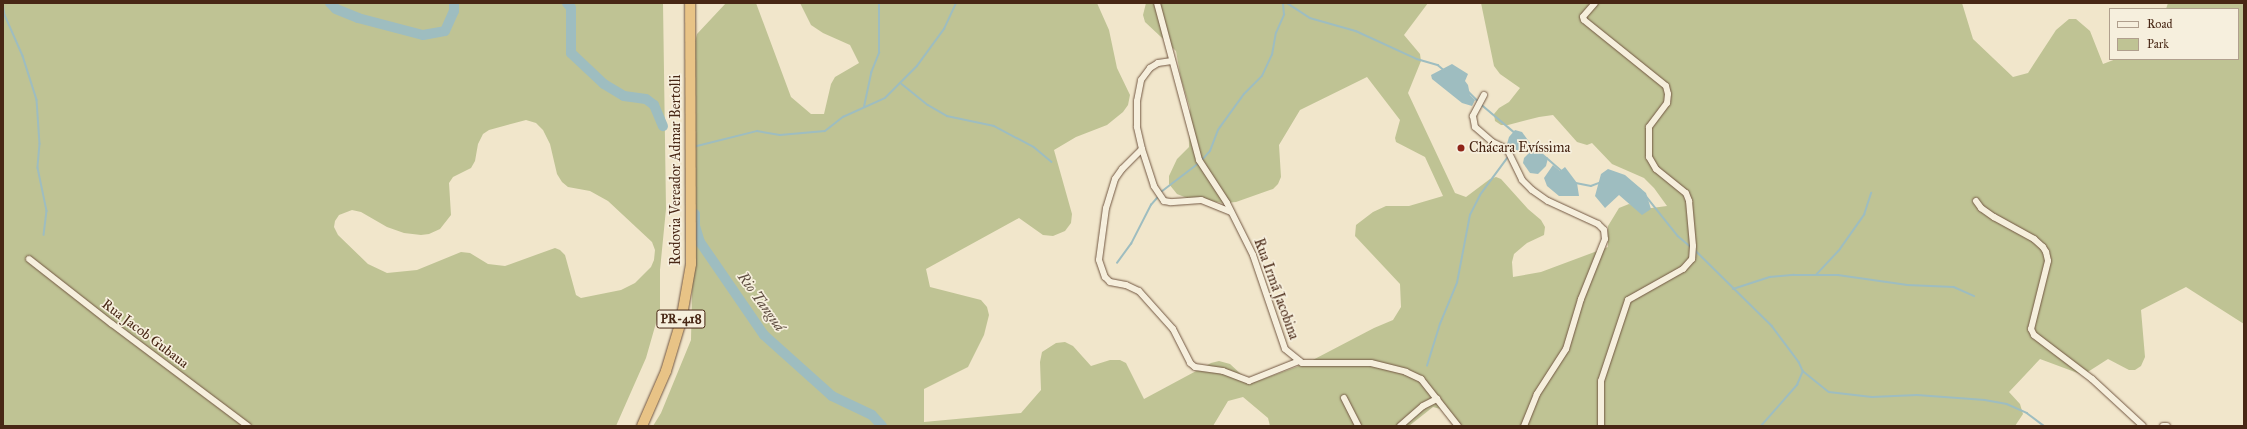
<!DOCTYPE html>
<html>
<head>
<meta charset="utf-8">
<style>
  body { margin:0 }
  #map { position:relative; width:2247px; height:429px; overflow:hidden; background:#f1e6cb; font-family:"IM FELL Great Primer",serif }
  div>[style] { position:absolute }
  .green>* { inset:0; background:#bfc394 }
  .water>* { inset:0; background:#9ebdc0 }
  .stream>* { height:1.5px; margin:-0.75px; padding:0 0.75px; transform-origin:0.75px; border-radius:0.75px; background:#9ebdc0 }
  .river>* { height:10px; margin:-5px; padding:0 5px; transform-origin:5px; border-radius:5px; background:#9ebdc0 }
  .roads { filter:drop-shadow(0 0 1px #725742) drop-shadow(0 0 1px #725742) }
  .minor>* { height:6px; margin:-3px; padding:0 3px; transform-origin:3px; border-radius:3px; background:#f6efdd }
  .trunk>* { height:10px; margin:-5px; padding:0 5px; transform-origin:5px; border-radius:5px; background:#e8c386 }
  .dots>* { width:11px; height:11px; translate:-50% -50%; box-sizing:border-box; border:2px solid #f6efdd; border-radius:50% }
  span { translate:-50% -50%; white-space:nowrap; text-align:center; line-height:1.15; -webkit-text-stroke:3.5px #f6efdd; paint-order:stroke }
  .shield-label span { padding:1px 3px; background:#f6efdd; border:1px solid; border-radius:3px; -webkit-text-stroke-width:0 }
  .shield-label { font-size:13px; color:#482715; font-weight:700 }
  .poi-label { font-size:14px; color:#482715 }
  .left { translate:0 -50%; text-align:left }
  .street-label { font-size:14px; color:#482715 }
  .water-label { font-size:15px; color:#5e4c40; font-style:italic }
  .frame { position:absolute; inset:0; border:4px solid #482715; pointer-events:none }
  .legend { position:absolute; left:2109px; top:8px; width:130px; height:52px; box-sizing:border-box; background:#f6efdd; border:1px solid #b09f8d; margin:0; padding:5px 7px; list-style:none; font-size:12px; color:#482715 }
  .legend li { display:flex; align-items:center; gap:8px; height:20px }
  .legend b { width:20px; border:1px solid #b09f8d }
</style>
</head>
<body>
<div id="map">
  <div class="green">
    <i style="clip-path:polygon(evenodd,3px 3px,663px 3px,666px 209px,660px 270px,660px 309px,646px 358px,616px 426px,3px 426px,3px 3px,526px 120px,536px 123px,543px 130px,550px 144px,557px 174px,562px 182px,568px 187px,590px 191px,608px 201px,652px 242px,655px 250px,654px 260px,651px 267px,635px 283px,621px 290px,581px 298px,576px 295px,565px 255px,560px 250px,555px 248px,505px 266px,488px 264px,470px 253px,461px 252px,417px 270px,387px 273px,368px 264px,338px 235px,334px 227px,335px 221px,339px 215px,352px 210px,361px 212px,387px 227px,404px 233px,421px 235px,429px 234px,440px 229px,451px 215px,449px 183px,453px 177px,471px 168px,475px 161px,478px 144px,483px 134px,489px 130px,526px 120px)"></i>
    <i style="clip-path:polygon(726px 3px,756px 3px,791px 97px,811px 114px,824px 114px,831px 84px,835px 77px,859px 63px,850px 45px,823px 33px,811px 25px,800px 3px,1097px 3px,1109px 30px,1117px 68px,1130px 95px,1128px 105px,1123px 112px,1107px 125px,1076px 137px,1054px 150px,1072px 214px,1071px 223px,1065px 231px,1053px 236px,1043px 235px,1019px 218px,926px 269px,930px 287px,981px 300px,987px 307px,989px 315px,984px 335px,968px 367px,924px 389px,924px 422px,1021px 413px,1041px 390px,1040px 362px,1042px 352px,1056px 343px,1065px 342px,1073px 346px,1091px 366px,1110px 360px,1120px 360px,1126px 363px,1144px 399px,1211px 363px,1219px 361px,1230px 364px,1243px 376px,1255px 382px,1307px 363px,1374px 328px,1393px 320px,1401px 307px,1400px 284px,1355px 236px,1356px 225px,1373px 212px,1386px 206px,1409px 206px,1443px 196px,1425px 157px,1396px 142px,1395px 138px,1400px 120px,1367px 77px,1300px 110px,1279px 145px,1281px 177px,1278px 184px,1273px 189px,1236px 202px,1224px 203px,1187px 198px,1177px 194px,1169px 184px,1169px 176px,1177px 159px,1189px 147px,1190px 108px,1181px 79px,1176px 51px,1145px 22px,1143px 15px,1146px 3px,1428px 3px,1404px 35px,1420px 54px,1421px 61px,1408px 93px,1455px 193px,1466px 197px,1490px 179px,1496px 177px,1501px 179px,1528px 209px,1541px 220px,1545px 227px,1544px 235px,1527px 243px,1514px 254px,1512px 262px,1513px 277px,1541px 272px,1608px 247px,1608px 226px,1619px 208px,1629px 204px,1644px 209px,1667px 206px,1654px 188px,1644px 178px,1612px 164px,1592px 143px,1587px 145px,1577px 142px,1553px 115px,1539px 117px,1508px 125px,1501px 125px,1495px 121px,1494px 114px,1499px 108px,1509px 102px,1520px 88px,1500px 74px,1494px 66px,1481px 3px,1962px 3px,1973px 39px,2013px 77px,2028px 73px,2056px 30px,2069px 19px,2076px 19px,2090px 31px,2103px 64px,2116px 59px,2238px 59px,2238px 9px,2166px 9px,2168px 3px,2244px 3px,2244px 324px,2186px 287px,2141px 310px,2145px 357px,2141px 366px,2135px 370px,2129px 370px,2108px 359px,2083px 375px,2040px 359px,2009px 392px,2020px 404px,2023px 414px,2015px 426px,1455px 426px,1448px 411px,1433px 407px,1409px 426px,1270px 426px,1268px 418px,1243px 397px,1228px 401px,1213px 426px,653px 426px,661px 413px,691px 340px,696px 115px,695px 42px,697px 34px)"></i>
  </div>
  <div class="water">
    <i style="clip-path:polygon(1452px 64px,1468px 74px,1465px 81px,1468px 85px,1470px 95px,1475px 100px,1472px 106px,1462px 103px,1432px 79px,1431px 75px)"></i>
    <i style="clip-path:polygon(1515px 130px,1522px 132px,1530px 143px,1527px 149px,1521px 153px,1507px 144px,1509px 137px)"></i>
    <i style="clip-path:polygon(1535px 147px,1548px 158px,1546px 166px,1538px 174px,1530px 173px,1523px 163px,1524px 158px)"></i>
    <i style="clip-path:polygon(1553px 165px,1560px 171px,1565px 167px,1577px 183px,1579px 196px,1559px 196px,1547px 186px,1544px 178px)"></i>
    <i style="clip-path:polygon(1608px 169px,1625px 175px,1646px 193px,1651px 209px,1642px 215px,1619px 195px,1605px 208px,1595px 196px,1601px 174px)"></i>
  </div>
  <div class="stream">
    <i style="left:3px;top:3px;width:12px;rotate:81deg"></i>
    <i style="left:5px;top:15px;width:45px;rotate:66.3deg"></i>
    <i style="left:23px;top:56px;width:46px;rotate:72.3deg"></i>
    <i style="left:37px;top:100px;width:44px;rotate:86.1deg"></i>
    <i style="left:40px;top:144px;width:24px;rotate:95deg"></i>
    <i style="left:38px;top:168px;width:44px;rotate:78.2deg"></i>
    <i style="left:47px;top:211px;width:24px;rotate:97deg"></i>
    <i style="left:1287px;top:3px;width:27px;rotate:33deg"></i>
    <i style="left:1310px;top:18px;width:48px;rotate:15.8deg"></i>
    <i style="left:1356px;top:31px;width:67px;rotate:24.7deg"></i>
    <i style="left:1417px;top:59px;width:22px;rotate:16deg"></i>
    <i style="left:1438px;top:65px;width:8px;rotate:40deg"></i>
    <i style="left:902px;top:84px;width:33px;rotate:39deg"></i>
    <i style="left:928px;top:105px;width:22px;rotate:30deg"></i>
    <i style="left:947px;top:116px;width:48px;rotate:12deg"></i>
    <i style="left:994px;top:126px;width:45px;rotate:27.7deg"></i>
    <i style="left:1034px;top:147px;width:23px;rotate:40deg"></i>
    <i style="left:1469px;top:92px;width:14px;rotate:45deg"></i>
    <i style="left:1482px;top:105px;width:42px;rotate:40.2deg"></i>
    <i style="left:864px;top:107px;width:35px;rotate:-78deg"></i>
    <i style="left:871px;top:73px;width:22px;rotate:-68deg"></i>
    <i style="left:879px;top:53px;width:50px;rotate:-90deg"></i>
    <i style="left:1528px;top:143px;width:11px;rotate:41deg"></i>
    <i style="left:697px;top:146px;width:62px;rotate:-14deg"></i>
    <i style="left:757px;top:131px;width:23px;rotate:10deg"></i>
    <i style="left:780px;top:135px;width:45px;rotate:-5.1deg"></i>
    <i style="left:825px;top:131px;width:23px;rotate:-38deg"></i>
    <i style="left:843px;top:117px;width:46px;rotate:-24.3deg"></i>
    <i style="left:885px;top:98px;width:45px;rotate:-45deg"></i>
    <i style="left:917px;top:66px;width:46px;rotate:-53.9deg"></i>
    <i style="left:944px;top:29px;width:29px;rotate:-65deg"></i>
    <i style="left:1547px;top:158px;width:20px;rotate:41deg"></i>
    <i style="left:1202px;top:160px;width:12px;rotate:-48deg"></i>
    <i style="left:1210px;top:151px;width:22px;rotate:-69deg"></i>
    <i style="left:1218px;top:130px;width:44px;rotate:-54.2deg"></i>
    <i style="left:1244px;top:94px;width:25px;rotate:-45deg"></i>
    <i style="left:1262px;top:76px;width:23px;rotate:-65deg"></i>
    <i style="left:1272px;top:55px;width:22px;rotate:-80deg"></i>
    <i style="left:1276px;top:33px;width:20px;rotate:-66deg"></i>
    <i style="left:1284px;top:15px;width:12px;rotate:-95deg"></i>
    <i style="left:1576px;top:183px;width:15px;rotate:11deg"></i>
    <i style="left:1591px;top:186px;width:9px;rotate:-21deg"></i>
    <i style="left:1632px;top:183px;width:11px;rotate:38deg"></i>
    <i style="left:1161px;top:192px;width:48px;rotate:-37.3deg"></i>
    <i style="left:1646px;top:196px;width:51px;rotate:51.3deg"></i>
    <i style="left:1678px;top:236px;width:17px;rotate:40deg"></i>
    <i style="left:1694px;top:249px;width:110px;rotate:44.6deg"></i>
    <i style="left:1772px;top:326px;width:45px;rotate:53.1deg"></i>
    <i style="left:1799px;top:362px;width:10px;rotate:66deg"></i>
    <i style="left:1803px;top:371px;width:33px;rotate:39deg"></i>
    <i style="left:1829px;top:392px;width:43px;rotate:6.6deg"></i>
    <i style="left:1872px;top:397px;width:45px;rotate:-2.5deg"></i>
    <i style="left:1917px;top:395px;width:68px;rotate:4.2deg"></i>
    <i style="left:1985px;top:400px;width:22px;rotate:10deg"></i>
    <i style="left:2007px;top:404px;width:22px;rotate:24deg"></i>
    <i style="left:2027px;top:413px;width:21px;rotate:37deg"></i>
    <i style="left:1117px;top:263px;width:24px;rotate:-54deg"></i>
    <i style="left:1131px;top:244px;width:44px;rotate:-62.9deg"></i>
    <i style="left:1151px;top:205px;width:11px;rotate:-49deg"></i>
    <i style="left:1816px;top:275px;width:35px;rotate:-47deg"></i>
    <i style="left:1840px;top:249px;width:42px;rotate:-54.8deg"></i>
    <i style="left:1864px;top:215px;width:23px;rotate:-72deg"></i>
    <i style="left:1733px;top:289px;width:39px;rotate:-18deg"></i>
    <i style="left:1770px;top:277px;width:24px;rotate:-5deg"></i>
    <i style="left:1794px;top:275px;width:44px"></i>
    <i style="left:1838px;top:275px;width:70px;rotate:8.2deg"></i>
    <i style="left:1907px;top:285px;width:47px;rotate:2.4deg"></i>
    <i style="left:1954px;top:287px;width:22px;rotate:24deg"></i>
    <i style="left:1427px;top:366px;width:44px;rotate:-72.8deg"></i>
    <i style="left:1440px;top:324px;width:44px;rotate:-67.5deg"></i>
    <i style="left:1457px;top:283px;width:69px;rotate:-79.2deg"></i>
    <i style="left:1470px;top:215px;width:22px;rotate:-63deg"></i>
    <i style="left:1480px;top:195px;width:47px;rotate:-53.6deg"></i>
    <i style="left:1761px;top:426px;width:55px;rotate:-48.7deg"></i>
    <i style="left:1797px;top:385px;width:15px;rotate:-67deg"></i>
  </div>
  <div class="river">
    <i style="left:330px;top:3px;width:8px;rotate:45deg"></i>
    <i style="left:336px;top:9px;width:24px;rotate:22deg"></i>
    <i style="left:358px;top:18px;width:67px;rotate:14.7deg"></i>
    <i style="left:423px;top:35px;width:22px;rotate:-10deg"></i>
    <i style="left:445px;top:31px;width:22px;rotate:-66deg"></i>
    <i style="left:454px;top:11px;width:8px;rotate:-90deg"></i>
    <i style="left:567px;top:3px;width:6px;rotate:51deg"></i>
    <i style="left:571px;top:8px;width:45px;rotate:90deg"></i>
    <i style="left:571px;top:53px;width:45px;rotate:43.2deg"></i>
    <i style="left:604px;top:84px;width:23px;rotate:31deg"></i>
    <i style="left:624px;top:96px;width:22px;rotate:8deg"></i>
    <i style="left:646px;top:99px;width:10px;rotate:37deg"></i>
    <i style="left:654px;top:105px;width:23px;rotate:67deg"></i>
    <i style="left:695px;top:214px;width:12px;rotate:90deg"></i>
    <i style="left:695px;top:226px;width:17px;rotate:73deg"></i>
    <i style="left:700px;top:242px;width:113px;rotate:55.5deg"></i>
    <i style="left:764px;top:335px;width:91px;rotate:41.9deg"></i>
    <i style="left:832px;top:396px;width:44px;rotate:25.4deg"></i>
    <i style="left:872px;top:415px;width:15px;rotate:48deg"></i>
  </div>
  <div class="roads">
    <div class="minor">
      <i style="left:1157px;top:3px;width:163px;rotate:75deg"></i>
      <i style="left:1199px;top:160px;width:51px;rotate:56.9deg"></i>
      <i style="left:1227px;top:203px;width:58px;rotate:63.4deg"></i>
      <i style="left:1253px;top:255px;width:99px;rotate:71.2deg"></i>
      <i style="left:1285px;top:349px;width:22px;rotate:39deg"></i>
      <i style="left:1302px;top:363px;width:69px"></i>
      <i style="left:1371px;top:363px;width:36px;rotate:14deg"></i>
      <i style="left:1406px;top:372px;width:17px;rotate:25deg"></i>
      <i style="left:1421px;top:379px;width:60px;rotate:51.8deg"></i>
      <i style="left:1595px;top:3px;width:18px;rotate:131deg"></i>
      <i style="left:1583px;top:17px;width:3px;rotate:72deg"></i>
      <i style="left:1584px;top:20px;width:105px;rotate:38.8deg"></i>
      <i style="left:1666px;top:86px;width:8px;rotate:76deg"></i>
      <i style="left:1668px;top:94px;width:9px;rotate:96deg"></i>
      <i style="left:1667px;top:103px;width:30px;rotate:127deg"></i>
      <i style="left:1649px;top:127px;width:30px;rotate:90deg"></i>
      <i style="left:1649px;top:157px;width:14px;rotate:60deg"></i>
      <i style="left:1656px;top:169px;width:38px;rotate:39deg"></i>
      <i style="left:1686px;top:193px;width:9px;rotate:69deg"></i>
      <i style="left:1689px;top:201px;width:45px;rotate:84.9deg"></i>
      <i style="left:1693px;top:246px;width:13px;rotate:94deg"></i>
      <i style="left:1692px;top:259px;width:13px;rotate:132deg"></i>
      <i style="left:1683px;top:269px;width:63px;rotate:150.6deg"></i>
      <i style="left:1628px;top:300px;width:85px;rotate:108.4deg"></i>
      <i style="left:1601px;top:381px;width:45px;rotate:90deg"></i>
      <i style="left:1484px;top:95px;width:24px;rotate:118deg"></i>
      <i style="left:1473px;top:116px;width:11px;rotate:80deg"></i>
      <i style="left:1475px;top:127px;width:23px;rotate:41deg"></i>
      <i style="left:1492px;top:142px;width:17px;rotate:25deg"></i>
      <i style="left:1507px;top:149px;width:34px;rotate:64deg"></i>
      <i style="left:1522px;top:180px;width:14px;rotate:45deg"></i>
      <i style="left:1532px;top:190px;width:19px;rotate:35deg"></i>
      <i style="left:1548px;top:201px;width:55px;rotate:24.7deg"></i>
      <i style="left:1598px;top:224px;width:8px;rotate:45deg"></i>
      <i style="left:1604px;top:230px;width:9px;rotate:84deg"></i>
      <i style="left:1605px;top:239px;width:65px;rotate:111.8deg"></i>
      <i style="left:1581px;top:299px;width:52px;rotate:106.7deg"></i>
      <i style="left:1566px;top:349px;width:54px;rotate:122.8deg"></i>
      <i style="left:1537px;top:394px;width:35px;rotate:112deg"></i>
      <i style="left:1142px;top:149px;width:23px;rotate:-103deg"></i>
      <i style="left:1137px;top:127px;width:26px;rotate:-90deg"></i>
      <i style="left:1137px;top:101px;width:21px;rotate:-79deg"></i>
      <i style="left:1141px;top:80px;width:15px;rotate:-53deg"></i>
      <i style="left:1150px;top:68px;width:9px;rotate:-32deg"></i>
      <i style="left:1158px;top:63px;width:14px;rotate:-8deg"></i>
      <i style="left:1976px;top:201px;width:9px;rotate:54deg"></i>
      <i style="left:1981px;top:208px;width:16px;rotate:35deg"></i>
      <i style="left:1994px;top:217px;width:46px;rotate:28.8deg"></i>
      <i style="left:2034px;top:239px;width:12px;rotate:42deg"></i>
      <i style="left:2043px;top:247px;width:6px;rotate:59deg"></i>
      <i style="left:2046px;top:252px;width:9px;rotate:77deg"></i>
      <i style="left:2048px;top:261px;width:70px;rotate:104deg"></i>
      <i style="left:2031px;top:329px;width:7px;rotate:63deg"></i>
      <i style="left:2034px;top:335px;width:73px;rotate:37.2deg"></i>
      <i style="left:2092px;top:379px;width:69px;rotate:42.7deg"></i>
      <i style="left:1231px;top:212px;width:32px;rotate:-158deg"></i>
      <i style="left:1201px;top:200px;width:31px;rotate:176deg"></i>
      <i style="left:1170px;top:202px;width:6px;rotate:-171deg"></i>
      <i style="left:1164px;top:201px;width:18px;rotate:-124deg"></i>
      <i style="left:1154px;top:186px;width:39px;rotate:-108deg"></i>
      <i style="left:1142px;top:149px;width:28px;rotate:135deg"></i>
      <i style="left:1122px;top:169px;width:12px;rotate:125deg"></i>
      <i style="left:1115px;top:179px;width:30px;rotate:107deg"></i>
      <i style="left:1106px;top:208px;width:52px;rotate:97.7deg"></i>
      <i style="left:1099px;top:260px;width:18px;rotate:71deg"></i>
      <i style="left:1105px;top:277px;width:7px;rotate:45deg"></i>
      <i style="left:1110px;top:282px;width:16px;rotate:11deg"></i>
      <i style="left:1126px;top:285px;width:14px;rotate:25deg"></i>
      <i style="left:1139px;top:291px;width:51px;rotate:48.2deg"></i>
      <i style="left:1173px;top:329px;width:38px;rotate:63deg"></i>
      <i style="left:1190px;top:363px;width:6px;rotate:39deg"></i>
      <i style="left:1195px;top:367px;width:28px;rotate:8deg"></i>
      <i style="left:1223px;top:371px;width:28px;rotate:21deg"></i>
      <i style="left:1249px;top:381px;width:54px;rotate:-21.8deg"></i>
      <i style="left:29px;top:259px;width:105px;rotate:38.1deg"></i>
      <i style="left:112px;top:324px;width:170px;rotate:36.9deg"></i>
      <i style="left:1344px;top:398px;width:31px;rotate:63deg"></i>
      <i style="left:1400px;top:426px;width:30px;rotate:-41deg"></i>
      <i style="left:1423px;top:406px;width:16px;rotate:-27deg"></i>
      <i style="left:2163px;top:426px;width:4px"></i>
    </div>
    <div class="trunk">
      <i style="left:642px;top:426px;width:60px;rotate:-66.4deg"></i>
      <i style="left:666px;top:371px;width:52px;rotate:-73.3deg"></i>
      <i style="left:681px;top:321px;width:58px;rotate:-80deg"></i>
      <i style="left:691px;top:264px;width:261px;rotate:-90.2deg"></i>
    </div>
  </div>
  <div class="dots">
    <i style="left:1461px;top:148px;background:#8f2418"></i>
  </div>
  <div class="shield-label">
    <span style="left:681px;top:319px">PR-418</span>
  </div>
  <div class="poi-label">
    <span class="left" style="left:1469px;top:148px">Chácara Evíssima</span>
  </div>
  <div class="street-label">
    <span style="left:676px;top:170px;rotate:-90deg">Rodovia Vereador Admar Bertolli</span>
    <span style="left:1276px;top:289px;rotate:70deg">Rua Irmã Jacobina</span>
    <span style="left:145px;top:334px;rotate:37deg">Rua Jacob Gubaua</span>
  </div>
  <div class="water-label">
    <span style="left:761px;top:302px;rotate:54deg">Rio Tanguá</span>
  </div>
  <div class="frame"></div>
  <ul class="legend">
  <li><b style="height:5px;background:#f6efdd"></b>Road</li>
  <li><b style="height:11px;background:#bfc394"></b>Park</li>
  </ul>
</div>
</body>
</html>
